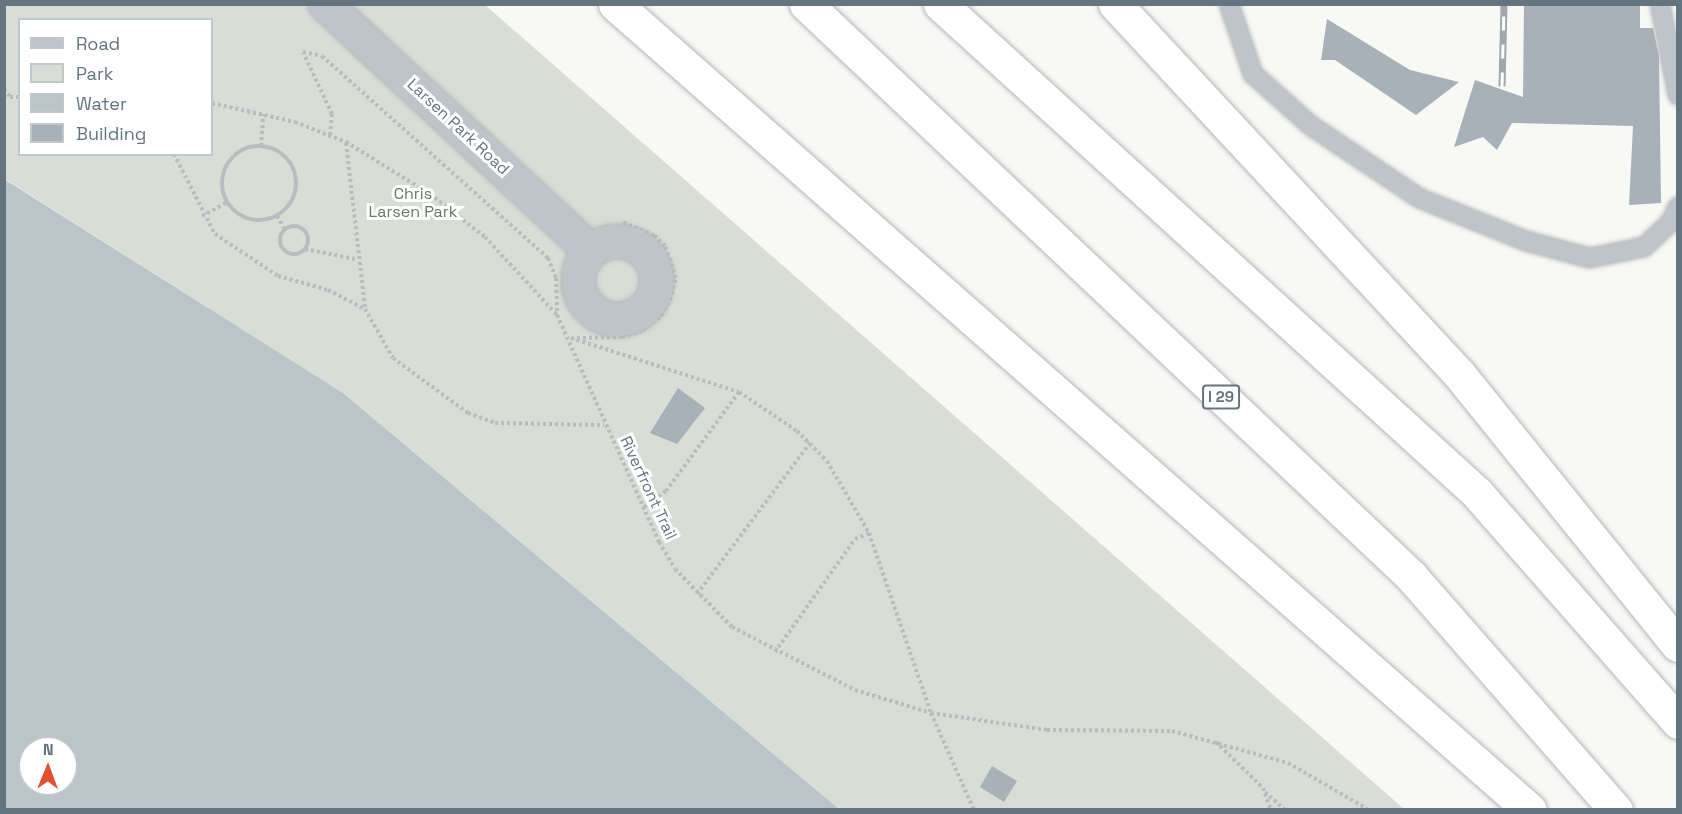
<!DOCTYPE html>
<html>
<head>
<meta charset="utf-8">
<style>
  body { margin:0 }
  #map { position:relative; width:1682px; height:814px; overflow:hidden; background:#f8f8f5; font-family:"Space Grotesk",sans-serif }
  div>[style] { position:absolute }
  .green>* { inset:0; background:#d8ddd5 }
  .water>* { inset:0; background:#b9c5c9 }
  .building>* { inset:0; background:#a8b1b7 }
  .path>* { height:4px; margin-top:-2px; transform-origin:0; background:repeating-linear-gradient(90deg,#babdc0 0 3px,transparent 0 6px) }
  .path>.ring { margin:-2px; padding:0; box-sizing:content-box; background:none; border:4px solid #babdc0; border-radius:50% }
  .roads { filter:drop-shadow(0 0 2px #b3b7bb) drop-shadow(0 0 2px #b3b7bb) }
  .lane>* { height:18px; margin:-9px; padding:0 9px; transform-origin:9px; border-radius:9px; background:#bfc4c8 }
  .street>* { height:33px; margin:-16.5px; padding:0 16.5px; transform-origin:16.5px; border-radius:16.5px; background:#bfc4c8 }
  .street>.ring { margin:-16.5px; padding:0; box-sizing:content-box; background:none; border:33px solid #bfc4c8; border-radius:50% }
  .highway>* { height:33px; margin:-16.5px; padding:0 16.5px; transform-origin:16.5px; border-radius:16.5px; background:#fff }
  .rail>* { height:7px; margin-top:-3.5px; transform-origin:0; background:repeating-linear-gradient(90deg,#fff 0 14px,#a1a8ad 0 28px); box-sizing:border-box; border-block:2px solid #a1a8ad }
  span { translate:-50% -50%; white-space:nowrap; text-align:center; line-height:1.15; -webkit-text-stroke:6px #fff; paint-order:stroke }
  .shield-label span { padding:2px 4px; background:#fff; border:2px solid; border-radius:4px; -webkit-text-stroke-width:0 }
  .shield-label { font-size:15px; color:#647580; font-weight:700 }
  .street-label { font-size:16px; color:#647580 }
  .park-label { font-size:16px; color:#677863 }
  .frame { position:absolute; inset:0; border:6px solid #647580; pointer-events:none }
  .legend { position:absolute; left:18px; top:18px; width:195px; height:138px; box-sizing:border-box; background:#fff; border:2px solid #c1c8cc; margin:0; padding:8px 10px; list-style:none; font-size:18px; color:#647580 }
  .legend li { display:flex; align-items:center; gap:12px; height:30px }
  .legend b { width:30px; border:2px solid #c1c8cc }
  .north { position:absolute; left:18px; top:736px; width:60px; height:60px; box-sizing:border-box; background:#fff; border:2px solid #c1c8cc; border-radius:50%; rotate:1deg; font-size:16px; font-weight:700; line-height:24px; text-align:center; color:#647580 }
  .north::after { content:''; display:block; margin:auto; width:21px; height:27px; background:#df502e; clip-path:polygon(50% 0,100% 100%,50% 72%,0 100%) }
</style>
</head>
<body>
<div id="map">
  <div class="green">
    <i style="clip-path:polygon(evenodd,4px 5px,485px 5px,1404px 809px,839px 809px,343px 393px,5px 179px,4px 5px,20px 20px,212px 20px,212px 154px,20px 154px,20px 20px)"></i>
  </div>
  <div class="water">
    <i style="clip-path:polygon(evenodd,4px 179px,343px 393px,839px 809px,5px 809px,4px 179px,30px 748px,66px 748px,66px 784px,30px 784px,30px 748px)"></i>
  </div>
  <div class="building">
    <i style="clip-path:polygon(1524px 4px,1640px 4px,1640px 28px,1653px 28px,1659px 56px,1661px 203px,1629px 205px,1633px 126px,1512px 123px,1497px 150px,1483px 137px,1454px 147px,1475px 80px,1523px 97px)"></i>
    <i style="clip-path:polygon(1327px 19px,1410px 70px,1459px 82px,1416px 115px,1335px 60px,1321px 60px)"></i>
    <i style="clip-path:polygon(678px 388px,705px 408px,677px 444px,650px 433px)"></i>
    <i style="clip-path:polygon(992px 766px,1017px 781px,1004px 802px,980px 787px)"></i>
  </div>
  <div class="path">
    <i style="left:4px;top:89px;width:10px;rotate:53deg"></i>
    <i style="left:10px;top:97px;width:10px"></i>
    <i style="left:212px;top:103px;width:85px;rotate:12.9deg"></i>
    <i style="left:295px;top:122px;width:55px;rotate:21.4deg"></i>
    <i style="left:346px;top:142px;width:99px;rotate:31.8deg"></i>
    <i style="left:430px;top:194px;width:70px;rotate:38deg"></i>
    <i style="left:485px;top:237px;width:106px;rotate:47.3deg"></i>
    <i style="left:557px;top:315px;width:249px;rotate:65.8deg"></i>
    <i style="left:659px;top:542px;width:31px;rotate:59deg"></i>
    <i style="left:675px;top:569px;width:81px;rotate:45.5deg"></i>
    <i style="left:732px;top:627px;width:138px;rotate:27.1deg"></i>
    <i style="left:855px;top:690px;width:79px;rotate:16.8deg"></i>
    <i style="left:931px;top:713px;width:117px;rotate:8.3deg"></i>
    <i style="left:1047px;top:730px;width:125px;rotate:0.5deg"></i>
    <i style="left:1172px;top:731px;width:120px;rotate:15.4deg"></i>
    <i style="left:1288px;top:763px;width:94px;rotate:30.1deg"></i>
    <i style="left:330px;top:135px;width:21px;rotate:-85deg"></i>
    <i style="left:332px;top:114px;width:68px;rotate:-115.1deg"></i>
    <i style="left:303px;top:52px;width:19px;rotate:12deg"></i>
    <i style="left:322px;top:56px;width:303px;rotate:41.8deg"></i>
    <i style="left:548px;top:258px;width:22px;rotate:68deg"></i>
    <i style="left:556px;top:278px;width:37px;rotate:88deg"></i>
    <i style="left:346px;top:143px;width:166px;rotate:83.4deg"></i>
    <i class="ring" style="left:222px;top:146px;width:70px;height:70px"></i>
    <i style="left:261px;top:146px;width:32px;rotate:-86deg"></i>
    <i style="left:174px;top:154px;width:90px;rotate:62.9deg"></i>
    <i style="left:215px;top:234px;width:76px;rotate:33.7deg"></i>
    <i style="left:278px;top:276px;width:52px;rotate:15.6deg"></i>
    <i style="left:328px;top:290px;width:42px;rotate:27.2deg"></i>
    <i style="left:365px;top:309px;width:56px;rotate:60.3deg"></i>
    <i style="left:393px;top:358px;width:93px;rotate:36.3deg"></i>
    <i style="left:468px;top:413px;width:29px;rotate:20deg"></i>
    <i style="left:495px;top:423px;width:109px;rotate:1.1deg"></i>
    <i style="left:202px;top:216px;width:29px;rotate:-29deg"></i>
    <i style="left:277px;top:216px;width:14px;rotate:60deg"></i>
    <i class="ring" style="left:280px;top:226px;width:24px;height:24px"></i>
    <i style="left:305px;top:249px;width:51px;rotate:11.3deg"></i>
    <i style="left:571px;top:338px;width:176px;rotate:17.8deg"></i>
    <i style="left:739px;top:392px;width:70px;rotate:33.9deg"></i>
    <i style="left:797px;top:431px;width:42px;rotate:45deg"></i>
    <i style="left:827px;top:461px;width:83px;rotate:59.7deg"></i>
    <i style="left:869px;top:533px;width:190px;rotate:71deg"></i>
    <i style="left:931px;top:713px;width:106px;rotate:66.1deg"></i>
    <i style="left:577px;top:338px;width:45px;rotate:-1.3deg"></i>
    <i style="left:622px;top:337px;width:22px;rotate:-18deg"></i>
    <i style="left:643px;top:330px;width:23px;rotate:-38deg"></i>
    <i style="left:661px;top:316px;width:18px;rotate:-61deg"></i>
    <i style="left:670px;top:300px;width:23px;rotate:-75deg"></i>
    <i style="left:676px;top:278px;width:34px;rotate:-109deg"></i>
    <i style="left:665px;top:246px;width:16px;rotate:-135deg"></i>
    <i style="left:654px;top:235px;width:35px;rotate:-158deg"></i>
    <i style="left:644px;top:507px;width:27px;rotate:-36deg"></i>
    <i style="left:666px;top:491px;width:123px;rotate:-53.6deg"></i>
    <i style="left:697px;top:594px;width:189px;rotate:-53.2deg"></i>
    <i style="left:775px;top:652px;width:138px;rotate:-54.7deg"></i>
    <i style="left:855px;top:539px;width:15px;rotate:-23deg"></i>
    <i style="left:1216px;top:742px;width:66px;rotate:44.4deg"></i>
    <i style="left:1263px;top:788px;width:23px;rotate:70deg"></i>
    <i style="left:1265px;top:792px;width:27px;rotate:42deg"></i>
  </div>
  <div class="roads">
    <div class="lane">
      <i style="left:1229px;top:4px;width:74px;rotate:71.1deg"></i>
      <i style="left:1253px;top:74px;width:76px;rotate:41.8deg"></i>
      <i style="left:1310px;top:125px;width:131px;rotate:33.8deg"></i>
      <i style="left:1419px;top:198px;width:115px;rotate:21.9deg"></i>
      <i style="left:1526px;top:241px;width:66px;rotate:14.9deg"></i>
      <i style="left:1590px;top:258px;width:55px;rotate:-11.5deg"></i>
      <i style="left:1644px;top:247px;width:37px;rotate:-43deg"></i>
      <i style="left:1671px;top:222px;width:17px;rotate:-65deg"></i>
      <i style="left:1660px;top:4px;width:93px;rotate:78.8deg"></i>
    </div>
    <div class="street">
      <i style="left:325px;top:4px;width:362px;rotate:42.9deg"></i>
      <i class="ring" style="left:578px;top:241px;width:45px;height:45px"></i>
    </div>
    <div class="highway">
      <i style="left:615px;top:4px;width:1219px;rotate:41.38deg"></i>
      <i style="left:806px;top:4px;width:833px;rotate:43.39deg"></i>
      <i style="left:1411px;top:576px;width:311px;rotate:48.8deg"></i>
      <i style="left:940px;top:4px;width:725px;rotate:42.32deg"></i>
      <i style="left:1476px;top:492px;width:306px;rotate:48.7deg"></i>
      <i style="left:1115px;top:4px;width:505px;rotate:47.09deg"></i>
      <i style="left:1459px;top:374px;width:348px;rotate:51.1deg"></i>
    </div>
  </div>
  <div class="rail">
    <i style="left:1502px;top:86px;width:82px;rotate:-88.6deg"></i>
  </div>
  <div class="shield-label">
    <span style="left:1221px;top:397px">I 29</span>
  </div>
  <div class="street-label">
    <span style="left:458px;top:127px;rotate:43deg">Larsen Park Road</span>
    <span style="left:648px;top:488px;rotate:65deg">Riverfront Trail</span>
  </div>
  <div class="park-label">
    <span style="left:413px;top:203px">Chris<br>Larsen Park</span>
  </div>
  <div class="frame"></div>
  <ul class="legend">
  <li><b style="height:8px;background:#bfc4c8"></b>Road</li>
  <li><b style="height:16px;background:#d8ddd5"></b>Park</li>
  <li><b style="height:16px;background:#b9c5c9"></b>Water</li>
  <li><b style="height:16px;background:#a8b1b7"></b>Building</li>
  </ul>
  <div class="north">N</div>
</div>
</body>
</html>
